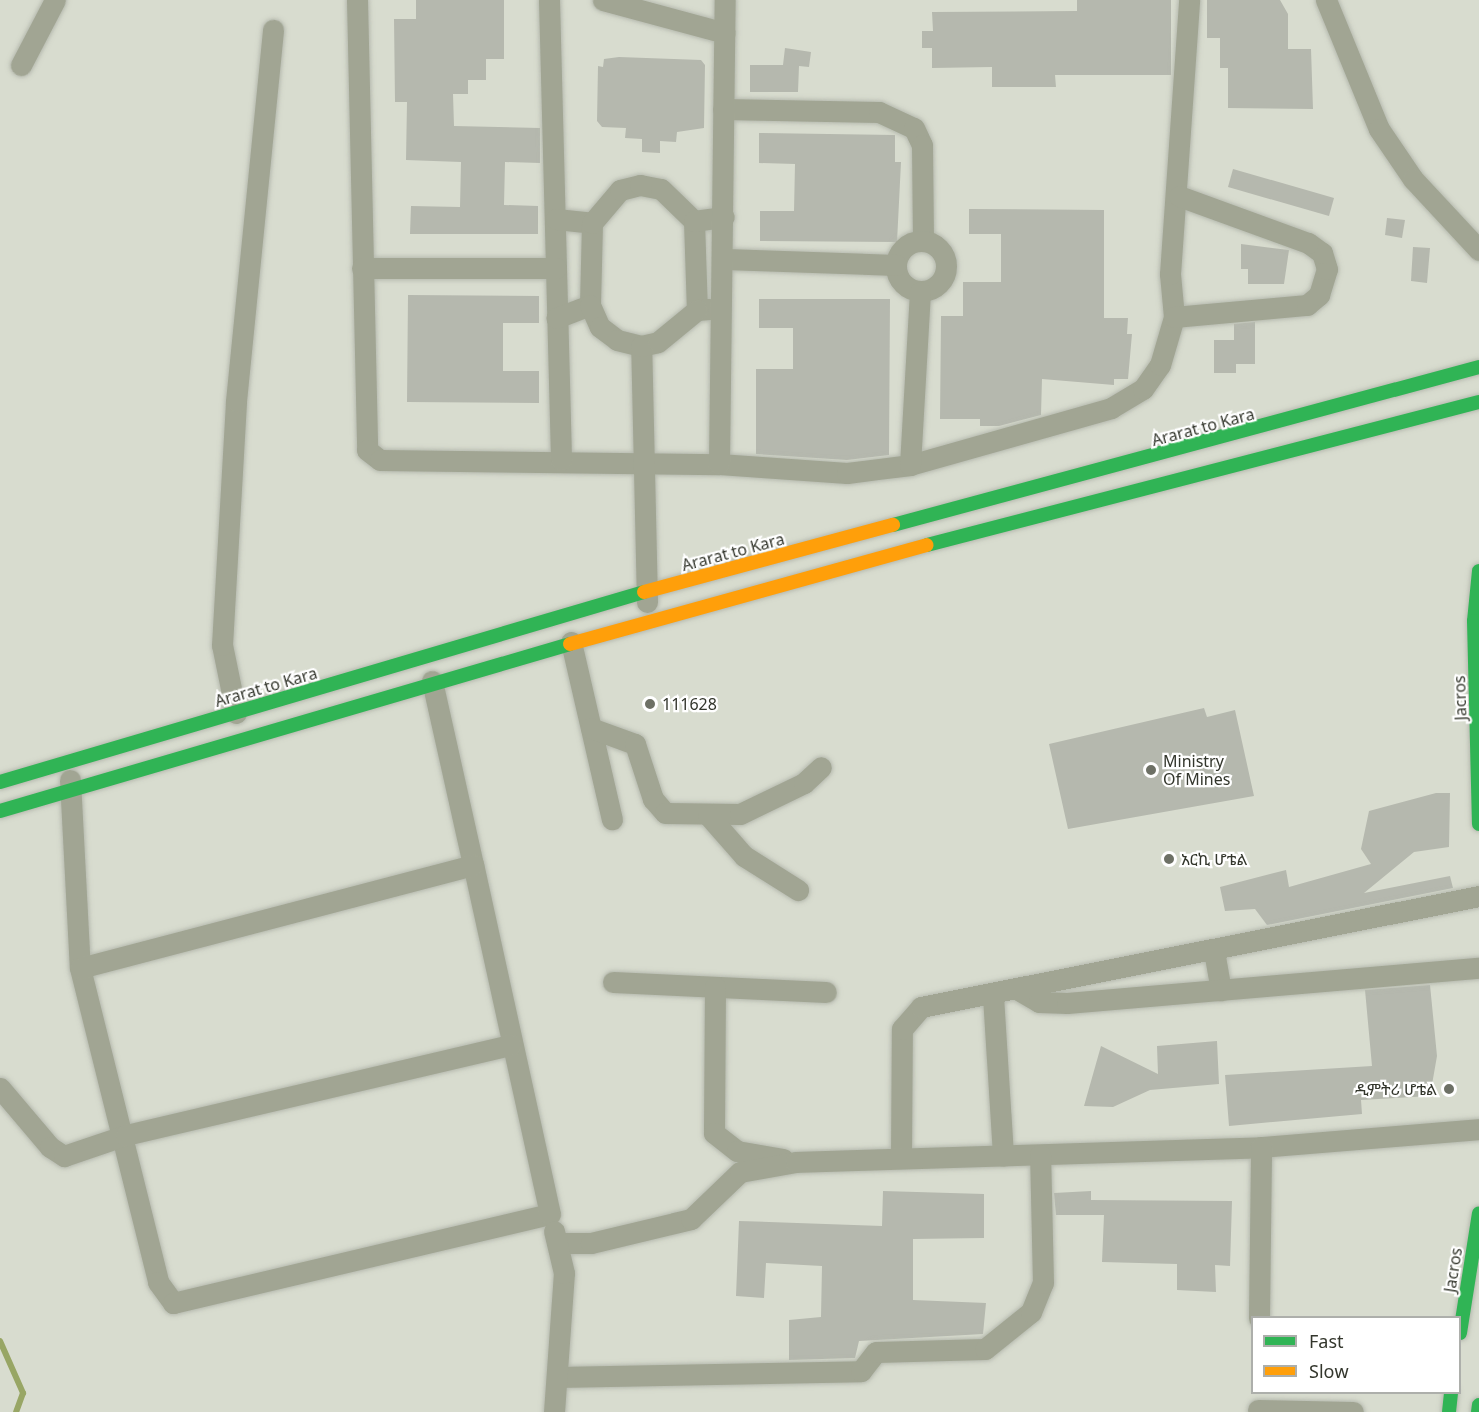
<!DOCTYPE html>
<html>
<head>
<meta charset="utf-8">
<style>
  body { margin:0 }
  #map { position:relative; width:1479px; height:1412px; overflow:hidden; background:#d8dccf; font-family:Georgia,"Noto Sans Ethiopic",serif }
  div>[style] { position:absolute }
  .stream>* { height:6px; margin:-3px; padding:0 3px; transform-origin:3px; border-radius:3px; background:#98a665 }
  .building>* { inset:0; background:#b5b8ae }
  .roads { filter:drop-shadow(0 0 2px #b6baaf) drop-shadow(0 0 2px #b6baaf) }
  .street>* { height:21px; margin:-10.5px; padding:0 10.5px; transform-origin:10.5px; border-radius:10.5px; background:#a1a593 }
  .street>.ring { margin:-10.5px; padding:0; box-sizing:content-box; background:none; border:21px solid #a1a593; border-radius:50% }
  .fast>* { height:14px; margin:-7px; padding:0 7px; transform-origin:7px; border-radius:7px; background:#30b455 }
  .slow>* { height:14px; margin:-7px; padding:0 7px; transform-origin:7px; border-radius:7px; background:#ff9f0a }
  .dots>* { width:16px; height:16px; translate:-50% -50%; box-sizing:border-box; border:3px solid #fff; border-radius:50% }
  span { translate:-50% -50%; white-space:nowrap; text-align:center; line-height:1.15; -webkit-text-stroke:4.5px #fff; paint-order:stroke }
  .street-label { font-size:16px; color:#33362c }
  .poi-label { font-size:16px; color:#33362c }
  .left { translate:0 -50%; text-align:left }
  .right { translate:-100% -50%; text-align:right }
  .legend { position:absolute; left:1251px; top:1316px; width:210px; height:78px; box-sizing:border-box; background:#fff; border:2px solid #adafab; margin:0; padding:8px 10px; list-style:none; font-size:18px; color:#33362c }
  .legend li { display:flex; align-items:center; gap:12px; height:30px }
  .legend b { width:30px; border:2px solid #adafab }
</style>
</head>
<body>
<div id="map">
  <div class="stream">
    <i style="left:0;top:1341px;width:57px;rotate:66.1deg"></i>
    <i style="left:23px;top:1393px;width:20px;rotate:110deg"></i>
  </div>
  <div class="building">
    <i style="clip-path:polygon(416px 0,504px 0,504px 59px,486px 59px,486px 80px,468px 80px,468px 94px,453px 94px,454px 126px,540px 128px,540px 163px,505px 162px,504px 205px,538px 206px,538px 234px,410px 234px,411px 206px,460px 207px,461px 162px,406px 160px,407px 102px,395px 102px,394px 19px,416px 19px)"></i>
    <i style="clip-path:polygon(1077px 0,1171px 0,1171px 75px,1055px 75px,1056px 87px,992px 87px,992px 67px,932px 68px,932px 48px,922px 48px,922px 31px,933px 31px,932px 12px,1077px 11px)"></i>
    <i style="clip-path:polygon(1207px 0,1280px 0,1288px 14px,1288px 49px,1311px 49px,1313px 109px,1228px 108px,1228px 68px,1220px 68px,1220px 38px,1207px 38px)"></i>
    <i style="clip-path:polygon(785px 48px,811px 52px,809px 67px,799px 66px,798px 92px,750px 92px,750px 65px,783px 65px)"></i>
    <i style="clip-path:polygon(619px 57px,701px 60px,705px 65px,704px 128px,677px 132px,676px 142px,660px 141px,660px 153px,642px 152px,642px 139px,625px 138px,626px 128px,602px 127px,597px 121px,598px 66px,603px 67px,604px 59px)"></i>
    <i style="clip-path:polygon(759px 133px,895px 135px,895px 162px,901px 162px,897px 242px,760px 241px,760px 211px,794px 211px,795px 164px,759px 163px)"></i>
    <i style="clip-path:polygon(1233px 169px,1334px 198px,1329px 216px,1228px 187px)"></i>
    <i style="clip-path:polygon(969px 209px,1104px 210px,1104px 318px,1128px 318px,1127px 334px,1132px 334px,1128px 379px,1114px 379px,1114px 385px,1042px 379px,1041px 415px,999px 426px,980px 426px,980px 419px,940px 419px,941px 316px,963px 316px,963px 282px,1001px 282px,1001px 234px,969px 234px)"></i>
    <i style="clip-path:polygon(1387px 218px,1405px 220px,1402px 238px,1385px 235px)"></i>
    <i style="clip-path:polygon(1241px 244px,1289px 250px,1284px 284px,1248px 284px,1248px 269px,1241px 269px)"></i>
    <i style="clip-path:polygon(1413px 247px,1430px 248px,1427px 283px,1411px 281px)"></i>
    <i style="clip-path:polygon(408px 295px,539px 296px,539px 323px,503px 323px,503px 371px,539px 371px,539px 403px,407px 402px)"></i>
    <i style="clip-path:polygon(759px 299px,890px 299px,889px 455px,847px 460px,756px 454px,756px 369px,793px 369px,793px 328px,759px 328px)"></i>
    <i style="clip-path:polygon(1255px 322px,1255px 364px,1236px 364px,1236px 373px,1214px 373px,1214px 340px,1234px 340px,1234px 324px)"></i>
    <i style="clip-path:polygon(1204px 708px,1207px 717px,1235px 710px,1254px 796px,1068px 829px,1049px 744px)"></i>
    <i style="clip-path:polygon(1436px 793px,1450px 793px,1449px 847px,1414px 852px,1364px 893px,1450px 876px,1453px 888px,1267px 925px,1255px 909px,1225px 911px,1220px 887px,1286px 870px,1289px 887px,1371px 864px,1361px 849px,1369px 811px)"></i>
    <i style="clip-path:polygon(1430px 985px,1437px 1056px,1430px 1096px,1361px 1100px,1362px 1114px,1229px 1126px,1225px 1075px,1372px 1066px,1365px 990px)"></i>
    <i style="clip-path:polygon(1217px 1041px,1219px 1084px,1150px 1090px,1113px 1107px,1084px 1106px,1101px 1046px,1158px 1074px,1157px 1046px)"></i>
    <i style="clip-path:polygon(883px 1191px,984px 1194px,984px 1238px,913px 1239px,913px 1300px,986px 1303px,983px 1334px,859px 1341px,855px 1358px,789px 1360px,789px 1320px,821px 1317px,822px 1266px,766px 1263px,764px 1298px,736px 1296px,739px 1221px,882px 1226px)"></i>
    <i style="clip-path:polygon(1091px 1191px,1091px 1200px,1232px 1201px,1230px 1266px,1215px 1265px,1216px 1292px,1177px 1290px,1177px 1264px,1102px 1262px,1104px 1215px,1056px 1215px,1054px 1193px)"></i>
  </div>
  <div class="roads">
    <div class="street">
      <i style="left:357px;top:0;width:450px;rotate:88.7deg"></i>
      <i style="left:367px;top:450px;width:16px;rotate:38deg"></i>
      <i style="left:380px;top:460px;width:339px;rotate:0.7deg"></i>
      <i style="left:719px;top:464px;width:128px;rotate:4deg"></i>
      <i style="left:847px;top:473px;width:64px;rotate:-7.2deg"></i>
      <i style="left:910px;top:465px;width:209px;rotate:-15.8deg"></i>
      <i style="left:1111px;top:408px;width:37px;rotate:-31deg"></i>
      <i style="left:1143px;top:389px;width:29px;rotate:-55deg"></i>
      <i style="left:1160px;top:365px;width:50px;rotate:-73.7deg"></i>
      <i style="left:1174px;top:317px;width:43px;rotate:-95.3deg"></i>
      <i style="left:1170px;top:274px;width:275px;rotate:-86deg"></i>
      <i style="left:549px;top:0;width:460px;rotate:88.5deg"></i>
      <i style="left:603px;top:0;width:126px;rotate:15.1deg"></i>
      <i style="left:1326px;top:0;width:139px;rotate:67.7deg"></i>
      <i style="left:1379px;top:129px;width:60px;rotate:55.8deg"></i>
      <i style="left:1413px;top:179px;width:97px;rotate:47.1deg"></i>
      <i style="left:21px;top:65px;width:73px;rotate:-62.4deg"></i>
      <i style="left:723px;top:109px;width:156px;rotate:1.1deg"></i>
      <i style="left:879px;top:112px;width:38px;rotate:25deg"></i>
      <i style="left:914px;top:128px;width:19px;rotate:65deg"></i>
      <i style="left:922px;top:145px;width:96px;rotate:89.4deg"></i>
      <i style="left:556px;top:219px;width:36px;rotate:6deg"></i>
      <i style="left:592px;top:223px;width:82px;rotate:91.4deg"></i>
      <i style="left:590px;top:305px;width:36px;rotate:159deg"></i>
      <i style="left:694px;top:221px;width:89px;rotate:88.1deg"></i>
      <i style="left:697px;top:310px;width:12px;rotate:-5deg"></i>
      <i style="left:592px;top:223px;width:43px;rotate:-49.7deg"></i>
      <i style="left:620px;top:190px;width:21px;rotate:-14deg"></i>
      <i style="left:640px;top:185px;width:21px;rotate:11deg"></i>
      <i style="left:661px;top:189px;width:46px;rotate:44.1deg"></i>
      <i style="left:694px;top:221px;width:30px;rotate:-8deg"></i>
      <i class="ring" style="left:896px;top:241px;width:29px;height:29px"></i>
      <i style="left:725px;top:259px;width:171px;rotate:2deg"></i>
      <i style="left:362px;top:268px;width:194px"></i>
      <i style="left:590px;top:305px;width:24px;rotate:66deg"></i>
      <i style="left:600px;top:327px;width:21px;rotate:37deg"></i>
      <i style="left:617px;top:340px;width:25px;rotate:14deg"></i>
      <i style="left:1174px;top:317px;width:134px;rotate:-5.2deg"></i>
      <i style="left:1307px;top:305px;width:16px;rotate:-40deg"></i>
      <i style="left:1319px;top:295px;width:27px;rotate:-73deg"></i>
      <i style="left:1327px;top:269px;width:17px;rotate:-107deg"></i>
      <i style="left:1322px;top:253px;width:17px;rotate:-144deg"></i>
      <i style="left:1308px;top:243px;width:137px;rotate:-160deg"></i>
      <i style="left:719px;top:464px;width:464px;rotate:-89.3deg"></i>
      <i style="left:910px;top:465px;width:173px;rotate:-86.7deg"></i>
      <i style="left:647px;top:602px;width:256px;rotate:-91.3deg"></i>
      <i style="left:641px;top:346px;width:17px;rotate:-13deg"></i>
      <i style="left:658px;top:342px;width:50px;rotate:-39.4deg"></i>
      <i style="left:571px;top:642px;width:182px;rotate:77deg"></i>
      <i style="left:432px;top:681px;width:189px;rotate:77.4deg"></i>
      <i style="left:236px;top:713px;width:69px;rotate:-101.6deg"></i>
      <i style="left:222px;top:645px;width:244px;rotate:-86.7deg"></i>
      <i style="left:236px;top:401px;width:373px;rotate:-84.3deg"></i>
      <i style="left:591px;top:728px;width:47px;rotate:20deg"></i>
      <i style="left:635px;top:744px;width:58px;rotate:71.9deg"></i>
      <i style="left:653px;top:799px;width:18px;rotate:49deg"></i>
      <i style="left:665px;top:813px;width:75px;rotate:0.8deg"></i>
      <i style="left:740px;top:814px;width:71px;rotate:-25.8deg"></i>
      <i style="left:804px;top:783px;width:23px;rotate:-43deg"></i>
      <i style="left:70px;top:780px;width:188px;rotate:87deg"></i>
      <i style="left:80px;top:968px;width:324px;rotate:76deg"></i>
      <i style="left:158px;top:1282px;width:26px;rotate:54deg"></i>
      <i style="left:173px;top:1303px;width:387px;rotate:-13.3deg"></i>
      <i style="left:550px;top:1214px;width:357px;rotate:-102.4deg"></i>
      <i style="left:473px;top:865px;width:406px;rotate:165.3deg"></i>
      <i style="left:708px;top:815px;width:55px;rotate:48.7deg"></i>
      <i style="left:744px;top:856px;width:64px;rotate:32.2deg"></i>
      <i style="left:1214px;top:951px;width:40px;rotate:80deg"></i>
      <i style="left:613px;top:982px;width:213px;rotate:2.7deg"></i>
      <i style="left:715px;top:987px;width:146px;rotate:90.4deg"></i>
      <i style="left:714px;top:1133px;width:29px;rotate:38deg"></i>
      <i style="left:737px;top:1151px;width:47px;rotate:9.9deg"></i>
      <i style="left:1020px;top:991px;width:22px;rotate:30deg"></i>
      <i style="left:1039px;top:1002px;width:28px;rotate:2deg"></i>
      <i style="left:1067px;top:1003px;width:413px;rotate:-4.9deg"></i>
      <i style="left:993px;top:996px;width:160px;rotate:86.4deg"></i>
      <i style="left:0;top:1088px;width:77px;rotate:49.7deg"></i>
      <i style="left:50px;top:1147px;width:17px;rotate:33deg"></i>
      <i style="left:64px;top:1156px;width:65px;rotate:-18.7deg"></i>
      <i style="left:126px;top:1135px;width:395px;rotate:-13.2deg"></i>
      <i style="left:901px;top:1157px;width:128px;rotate:-89.6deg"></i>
      <i style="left:902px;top:1029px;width:29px;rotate:-49deg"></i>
      <i style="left:921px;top:1007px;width:569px;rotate:-11.25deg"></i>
      <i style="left:558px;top:1243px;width:33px"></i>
      <i style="left:591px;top:1243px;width:103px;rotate:-13.5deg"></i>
      <i style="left:691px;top:1219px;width:68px;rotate:-43.8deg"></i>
      <i style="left:740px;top:1172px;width:57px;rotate:-10.1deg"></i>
      <i style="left:796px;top:1162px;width:465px;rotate:-1.8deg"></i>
      <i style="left:1261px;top:1147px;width:219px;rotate:-4.7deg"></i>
      <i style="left:1259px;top:1318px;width:171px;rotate:-89.3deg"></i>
      <i style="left:557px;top:1377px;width:304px;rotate:-1.1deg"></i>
      <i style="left:861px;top:1371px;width:24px;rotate:-52deg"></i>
      <i style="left:876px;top:1352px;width:109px;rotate:-1.6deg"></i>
      <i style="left:985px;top:1349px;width:59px;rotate:-38.8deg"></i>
      <i style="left:1031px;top:1312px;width:31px;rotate:-68deg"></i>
      <i style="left:1043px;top:1283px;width:128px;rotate:-91.3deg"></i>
      <i style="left:1258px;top:1410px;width:95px;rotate:1.2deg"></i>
      <i style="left:554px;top:1412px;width:139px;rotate:-85.9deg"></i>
      <i style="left:564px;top:1273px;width:43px;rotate:-103.4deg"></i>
    </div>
    <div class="fast">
      <i style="left:893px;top:525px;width:607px;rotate:-15.09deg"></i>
      <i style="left:927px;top:545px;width:570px;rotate:-14.52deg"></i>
      <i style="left:1479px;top:571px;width:50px;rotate:95.7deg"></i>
      <i style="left:1474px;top:621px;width:203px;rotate:88.6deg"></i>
      <i style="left:0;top:782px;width:671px;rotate:-16.44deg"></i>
      <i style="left:0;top:811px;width:594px;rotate:-16.33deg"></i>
      <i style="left:1460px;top:1333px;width:121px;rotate:-81deg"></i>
      <i style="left:1449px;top:1412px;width:20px;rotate:-84deg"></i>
      <i style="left:1478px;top:1412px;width:7px;rotate:-82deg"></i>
    </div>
    <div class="slow">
      <i style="left:644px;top:592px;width:258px;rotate:-15.1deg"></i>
      <i style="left:570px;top:644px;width:370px;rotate:-15.5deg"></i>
    </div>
  </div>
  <div class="dots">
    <i style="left:650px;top:704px;background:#6d7065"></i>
    <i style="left:1151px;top:770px;background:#6d7065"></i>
    <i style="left:1169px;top:859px;background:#6d7065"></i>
    <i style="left:1449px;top:1089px;background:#6d7065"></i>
  </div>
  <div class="street-label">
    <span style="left:1203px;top:427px;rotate:-15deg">Ararat to Kara</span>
    <span style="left:733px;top:552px;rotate:-15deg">Ararat to Kara</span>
    <span style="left:266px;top:687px;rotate:-16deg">Ararat to Kara</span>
    <span style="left:1460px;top:698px;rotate:-92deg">Jacros</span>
    <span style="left:1453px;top:1270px;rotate:-81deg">Jacros</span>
  </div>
  <div class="poi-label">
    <span class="left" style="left:662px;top:704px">111628</span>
    <span class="left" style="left:1163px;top:770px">Ministry<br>Of Mines</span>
    <span class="left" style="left:1181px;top:859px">አርኪ ሆቴል</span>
    <span class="right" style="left:1437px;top:1089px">ዲምትሪ ሆቴል</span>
  </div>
  <ul class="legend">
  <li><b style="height:8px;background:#30b455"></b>Fast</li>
  <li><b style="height:8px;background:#ff9f0a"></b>Slow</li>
  </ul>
</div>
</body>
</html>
